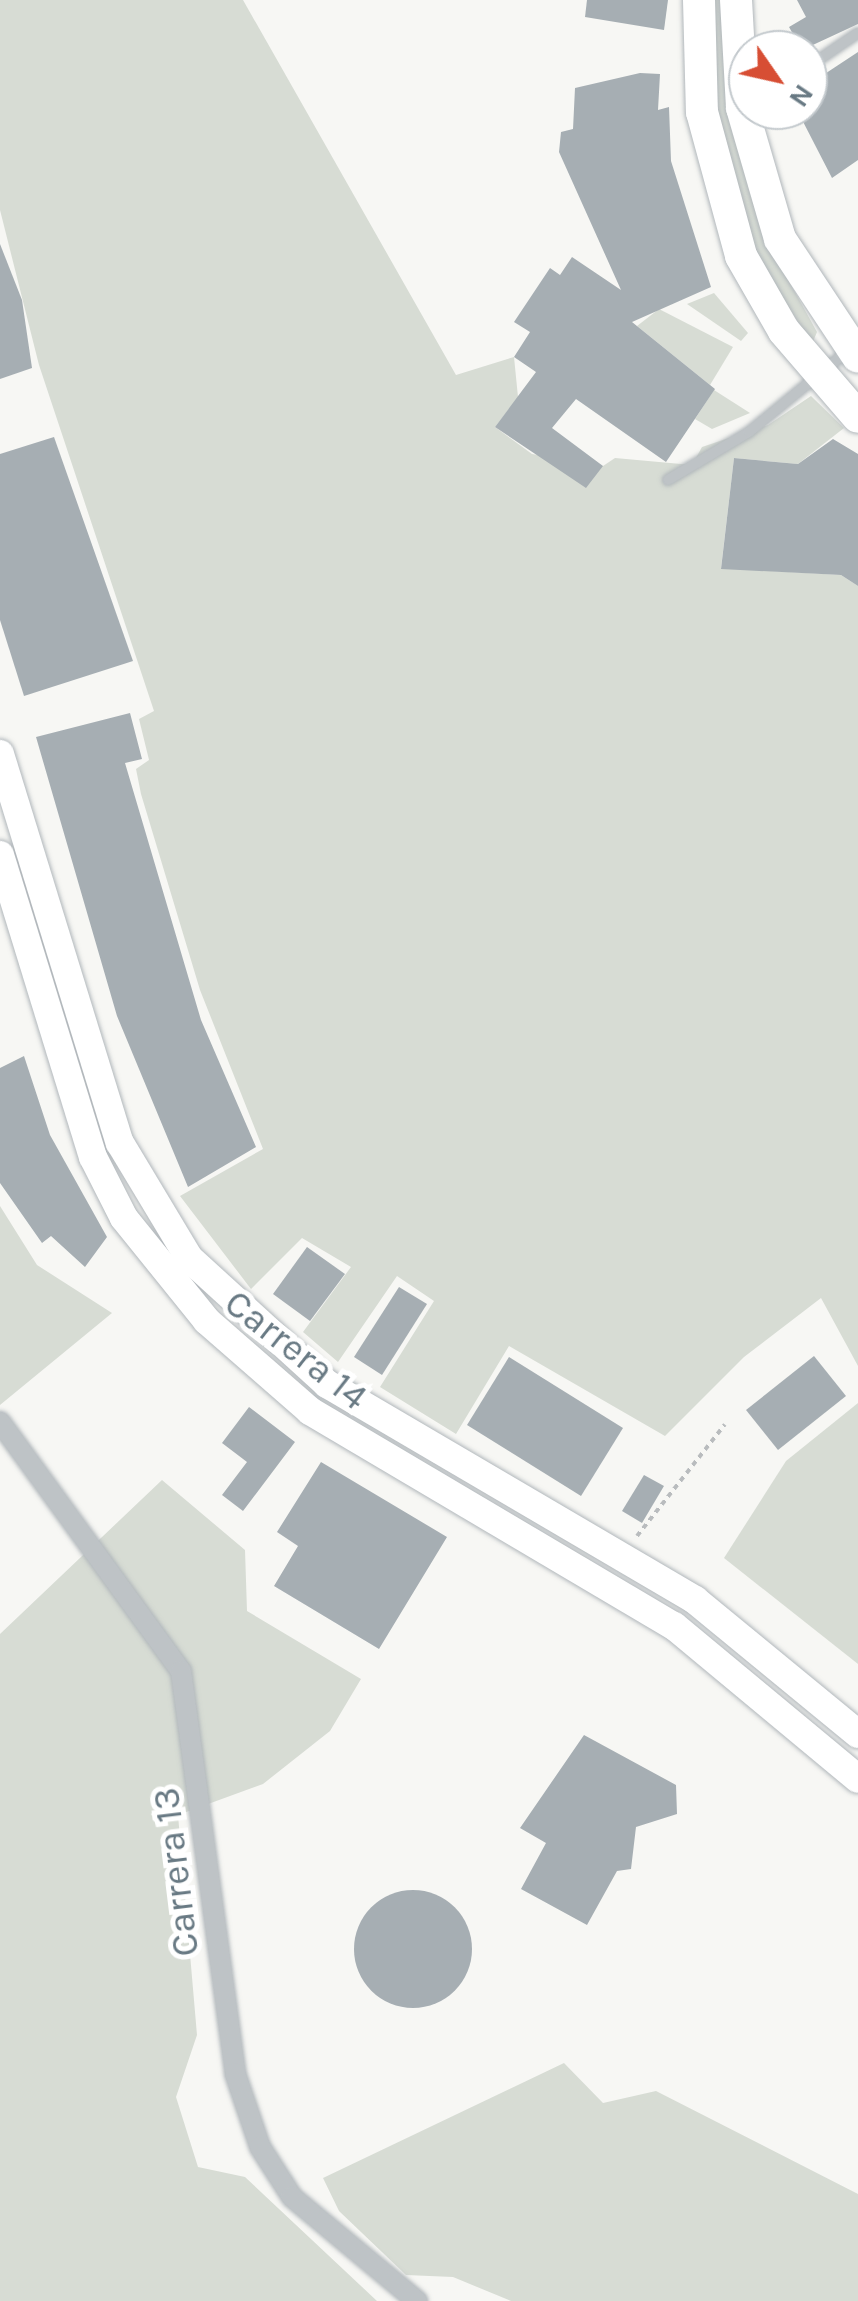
<!DOCTYPE html>
<html>
<head>
<meta charset="utf-8">
<style>
  body { margin:0 }
  #map { position:relative; width:858px; height:2301px; overflow:hidden; background:#f7f7f4; font-family:Karla,sans-serif }
  div>[style] { position:absolute }
  .green>* { inset:0; background:#d7dcd4 }
  .building>* { inset:0; background:#a6aeb3 }
  .round { border-radius:50% }
  .path>* { height:4px; margin-top:-2px; transform-origin:0; background:repeating-linear-gradient(90deg,#b9bcbe 0 5px,transparent 0 10px) }
  .roads { filter:drop-shadow(0 0 2px #b1b7bb) drop-shadow(0 0 2px #b1b7bb) }
  .service>* { height:10px; margin:-5px; padding:0 5px; transform-origin:5px; border-radius:5px; background:#bec3c6 }
  .minor>* { height:20px; margin:-10px; padding:0 10px; transform-origin:10px; border-radius:10px; background:#bec3c6 }
  .secondary>* { height:28px; margin:-14px; padding:0 14px; transform-origin:14px; border-radius:14px; background:#fff }
  .primary>* { height:32px; margin:-16px; padding:0 16px; transform-origin:16px; border-radius:16px; background:#fff }
  span { translate:-50% -50%; white-space:nowrap; text-align:center; line-height:1.15; -webkit-text-stroke:10px #fff; paint-order:stroke }
  .street-label { font-size:38px; color:#687983 }
  .north { position:absolute; left:728px; top:30px; width:100px; height:100px; box-sizing:border-box; background:#fff; border:2px solid #c3c9cd; border-radius:50%; rotate:124deg; font-size:28px; font-weight:700; line-height:40px; text-align:center; color:#687983 }
  .north::after { content:''; display:block; margin:auto; width:35px; height:45px; background:#d74e34; clip-path:polygon(50% 0,100% 100%,50% 72%,0 100%) }
</style>
</head>
<body>
<div id="map">
  <div class="green">
    <i style="clip-path:polygon(0 0,243px 0,456px 375px,514px 357px,518px 397px,495px 427px,532px 454px,603px 466px,615px 458px,692px 465px,702px 447px,768px 425px,811px 396px,844px 428px,798px 464px,734px 458px,721px 568px,841px 575px,858px 586px,858px 1366px,821px 1298px,744px 1357px,665px 1436px,509px 1346px,456px 1434px,380px 1387px,434px 1301px,397px 1276px,338px 1362px,303px 1332px,351px 1267px,302px 1238px,251px 1289px,180px 1196px,263px 1149px,200px 990px,141px 794px,136px 769px,149px 760px,139px 719px,154px 711px,39px 365px,0 210px)"></i>
    <i style="clip-path:polygon(710px 0,724px 0,768px 243px,817px 332px,812px 344px,753px 251px,714px 111px)"></i>
    <i style="clip-path:polygon(714px 293px,748px 333px,741px 341px,687px 304px)"></i>
    <i style="clip-path:polygon(659px 309px,733px 347px,710px 385px,637px 326px)"></i>
    <i style="clip-path:polygon(714px 390px,750px 413px,712px 429px,695px 419px)"></i>
    <i style="clip-path:polygon(0 1206px,37px 1265px,112px 1313px,0 1405px)"></i>
    <i style="clip-path:polygon(858px 1403px,858px 1664px,724px 1558px,786px 1461px)"></i>
    <i style="clip-path:polygon(162px 1480px,245px 1550px,247px 1611px,361px 1679px,330px 1731px,263px 1784px,178px 1815px,197px 2035px,176px 2097px,198px 2167px,245px 2177px,377px 2301px,0 2301px,0 1634px)"></i>
    <i style="clip-path:polygon(564px 2063px,603px 2103px,656px 2091px,858px 2194px,858px 2301px,511px 2301px,453px 2277px,406px 2275px,339px 2211px,323px 2178px)"></i>
  </div>
  <div class="building">
    <i style="clip-path:polygon(587px 0,668px 0,664px 30px,585px 17px)"></i>
    <i style="clip-path:polygon(797px 0,858px 0,858px 24px,802px 50px,789px 27px,806px 17px)"></i>
    <i style="clip-path:polygon(858px 52px,858px 160px,832px 178px,797px 110px,808px 110px,808px 85px)"></i>
    <i style="clip-path:polygon(640px 73px,660px 74px,658px 110px,669px 107px,671px 161px,711px 287px,632px 322px,715px 389px,666px 462px,576px 399px,552px 428px,603px 466px,586px 488px,495px 427px,536px 372px,514px 357px,530px 332px,514px 322px,550px 268px,560px 275px,572px 257px,621px 290px,559px 152px,561px 132px,573px 129px,575px 88px)"></i>
    <i style="clip-path:polygon(0 244px,22px 300px,32px 368px,0 379px)"></i>
    <i style="clip-path:polygon(54px 437px,133px 661px,24px 696px,0 620px,0 454px)"></i>
    <i style="clip-path:polygon(833px 439px,858px 454px,858px 586px,841px 575px,721px 569px,734px 458px,798px 464px)"></i>
    <i style="clip-path:polygon(130px 713px,142px 759px,125px 763px,201px 1020px,256px 1147px,188px 1187px,117px 1016px,36px 737px)"></i>
    <i style="clip-path:polygon(24px 1056px,50px 1135px,107px 1237px,85px 1267px,51px 1236px,42px 1243px,0 1183px,0 1068px)"></i>
    <i style="clip-path:polygon(307px 1247px,345px 1274px,310px 1321px,273px 1294px)"></i>
    <i style="clip-path:polygon(399px 1287px,427px 1304px,382px 1375px,354px 1357px)"></i>
    <i style="clip-path:polygon(814px 1356px,846px 1396px,778px 1450px,746px 1410px)"></i>
    <i style="clip-path:polygon(509px 1357px,623px 1428px,581px 1496px,467px 1425px)"></i>
    <i style="clip-path:polygon(249px 1407px,295px 1442px,243px 1511px,222px 1495px,247px 1462px,222px 1443px)"></i>
    <i style="clip-path:polygon(321px 1462px,447px 1537px,379px 1649px,274px 1586px,298px 1546px,277px 1532px)"></i>
    <i style="clip-path:polygon(644px 1475px,664px 1486px,642px 1523px,622px 1511px)"></i>
    <i style="clip-path:polygon(584px 1735px,676px 1785px,677px 1814px,636px 1827px,631px 1869px,617px 1871px,587px 1925px,521px 1889px,546px 1843px,520px 1828px)"></i>
    <i class="round" style="left:354px;top:1890px;width:118px;height:118px"></i>
  </div>
  <div class="path">
    <i style="left:637px;top:1536px;width:142px;rotate:-51.8deg"></i>
  </div>
  <div class="roads">
    <div class="service">
      <i style="left:808px;top:67px;width:60px;rotate:-34.2deg"></i>
      <i style="left:668px;top:480px;width:94px;rotate:-30.7deg"></i>
      <i style="left:749px;top:432px;width:129px;rotate:-39.4deg"></i>
    </div>
    <div class="minor">
      <i style="left:0;top:1422px;width:308px;rotate:54deg"></i>
      <i style="left:181px;top:1671px;width:406px;rotate:82.3deg"></i>
      <i style="left:235px;top:2073px;width:78px;rotate:71.3deg"></i>
      <i style="left:260px;top:2147px;width:59px;rotate:57.4deg"></i>
      <i style="left:292px;top:2197px;width:163px;rotate:39.8deg"></i>
    </div>
    <div class="secondary">
      <i style="left:0;top:754px;width:407px;rotate:72.9deg"></i>
      <i style="left:120px;top:1143px;width:134px;rotate:59deg"></i>
      <i style="left:189px;top:1258px;width:187px;rotate:42.4deg"></i>
      <i style="left:327px;top:1384px;width:427px;rotate:30.4deg"></i>
      <i style="left:695px;top:1600px;width:211px;rotate:39.4deg"></i>
      <i style="left:0;top:855px;width:316px;rotate:72.9deg"></i>
      <i style="left:93px;top:1157px;width:68px;rotate:63.1deg"></i>
      <i style="left:124px;top:1218px;width:132px;rotate:51.1deg"></i>
      <i style="left:207px;top:1321px;width:137px;rotate:41.1deg"></i>
      <i style="left:310px;top:1411px;width:423px;rotate:30.6deg"></i>
      <i style="left:674px;top:1626px;width:239px;rotate:39.7deg"></i>
    </div>
    <div class="primary">
      <i style="left:699px;top:0;width:112px;rotate:88.5deg"></i>
      <i style="left:702px;top:112px;width:149px;rotate:74.8deg"></i>
      <i style="left:741px;top:256px;width:86px;rotate:60.2deg"></i>
      <i style="left:784px;top:331px;width:113px;rotate:49.3deg"></i>
      <i style="left:736px;top:0;width:108px;rotate:86.8deg"></i>
      <i style="left:742px;top:108px;width:136px;rotate:73.8deg"></i>
      <i style="left:780px;top:239px;width:141px;rotate:56.5deg"></i>
    </div>
  </div>
  <div class="street-label">
    <span style="left:296px;top:1350px;rotate:38deg">Carrera 14</span>
    <span style="left:176px;top:1872px;rotate:-97deg">Carrera 13</span>
  </div>
  <div class="north">N</div>
</div>
</body>
</html>
